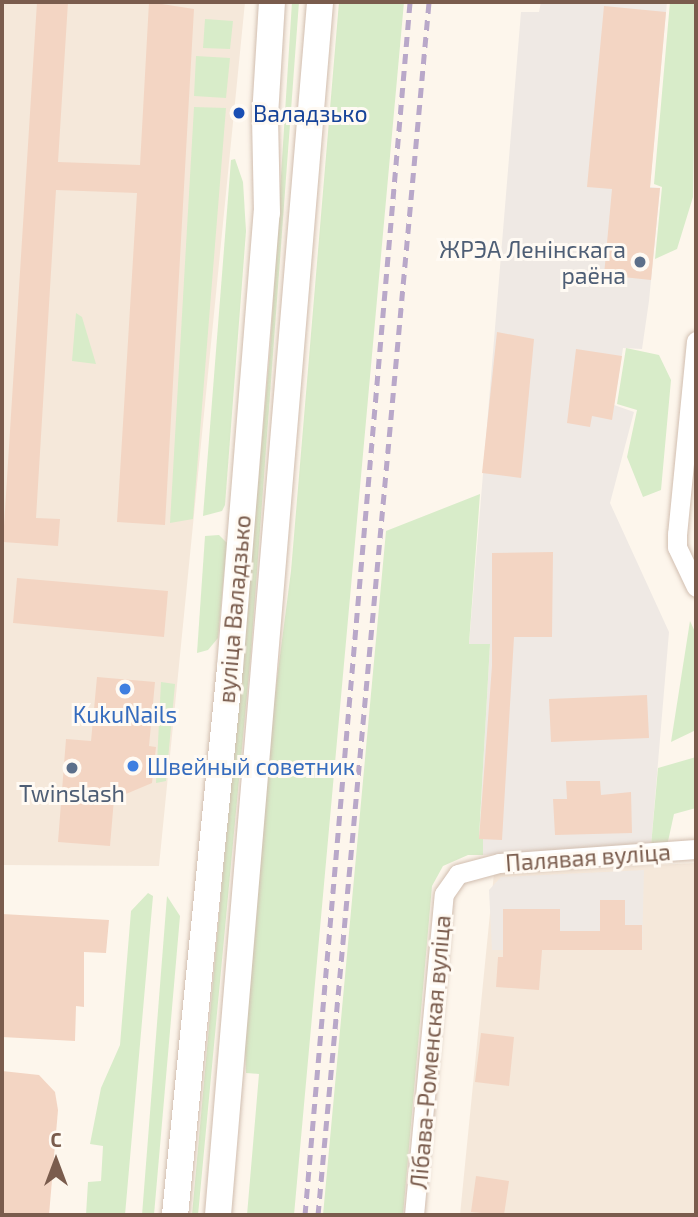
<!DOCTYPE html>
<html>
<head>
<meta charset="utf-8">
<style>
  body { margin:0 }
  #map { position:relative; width:698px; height:1217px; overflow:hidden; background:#fdf6ec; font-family:"Exo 2",sans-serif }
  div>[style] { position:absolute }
  .residential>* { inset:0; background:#f5e8da }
  .industrial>* { inset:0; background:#efe9e4 }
  .green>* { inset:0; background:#d8ecc9 }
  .building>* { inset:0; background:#f3d5c3 }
  .roads { filter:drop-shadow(0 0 2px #d1beb0) drop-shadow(0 0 2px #d1beb0) }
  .minor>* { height:19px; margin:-9.5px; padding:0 9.5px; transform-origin:9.5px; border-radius:9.5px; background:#fff }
  .secondary>* { height:26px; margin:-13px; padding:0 13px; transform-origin:13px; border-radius:13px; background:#fff }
  .rail>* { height:5px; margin-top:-2.5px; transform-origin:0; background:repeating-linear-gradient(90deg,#b9a8c9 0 10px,transparent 0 17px) }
  .dots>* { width:19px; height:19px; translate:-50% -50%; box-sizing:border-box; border:4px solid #fffaf3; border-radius:50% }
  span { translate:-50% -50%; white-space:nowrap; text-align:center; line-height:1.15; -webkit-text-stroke:6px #fffaf3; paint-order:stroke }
  .transit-label { font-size:23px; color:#164399 }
  .left { translate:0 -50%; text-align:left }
  .service-label { font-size:23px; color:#4e5e75 }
  .right { translate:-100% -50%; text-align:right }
  .street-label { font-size:23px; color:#7a5c4d }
  .shop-label { font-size:23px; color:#366cbe }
  .frame { position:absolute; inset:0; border:4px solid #7a5c4d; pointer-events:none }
  .north { position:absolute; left:21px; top:1126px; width:70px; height:70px; -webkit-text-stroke:5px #fffaf3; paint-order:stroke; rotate:0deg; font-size:19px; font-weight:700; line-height:28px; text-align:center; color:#7a5c4d }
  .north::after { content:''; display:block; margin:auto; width:24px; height:32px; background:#7a5c4d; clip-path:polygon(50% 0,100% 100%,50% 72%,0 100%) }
</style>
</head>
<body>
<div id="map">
  <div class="residential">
    <i style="clip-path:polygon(2px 2px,245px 2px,159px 866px,2px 865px)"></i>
    <i style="clip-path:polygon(696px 863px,696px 1215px,460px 1215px,494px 873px)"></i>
  </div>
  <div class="industrial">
    <i style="clip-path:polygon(541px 2px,667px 2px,650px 187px,660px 188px,649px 301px,642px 349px,623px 348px,614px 405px,634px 412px,610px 503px,669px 632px,651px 846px,483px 855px,483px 839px,479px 839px,490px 644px,469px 644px,521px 12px,539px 12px)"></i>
    <i style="clip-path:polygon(644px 870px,642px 950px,492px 950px,489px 890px,501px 877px)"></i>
  </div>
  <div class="green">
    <i style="clip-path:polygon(292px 2px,299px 2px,251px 652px,198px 1215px,192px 1215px,270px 350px)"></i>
    <i style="clip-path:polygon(339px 2px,404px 2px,294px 1215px,247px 1215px,259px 1074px,246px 1073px,243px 1007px,261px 802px,291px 571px)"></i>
    <i style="clip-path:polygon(670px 2px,696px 2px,693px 197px,677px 249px,655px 259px,662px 187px,654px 184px)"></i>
    <i style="clip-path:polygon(205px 19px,233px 21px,230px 49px,203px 48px)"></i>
    <i style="clip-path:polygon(196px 56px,230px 58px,226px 98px,194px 96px)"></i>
    <i style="clip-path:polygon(194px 107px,226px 108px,193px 519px,170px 523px)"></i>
    <i style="clip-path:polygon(235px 159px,243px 182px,246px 231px,225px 505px,222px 511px,203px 516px,231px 160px)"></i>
    <i style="clip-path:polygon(76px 313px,82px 317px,96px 364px,72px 361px)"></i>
    <i style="clip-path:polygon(626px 348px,659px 355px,671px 380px,661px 490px,643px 497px,627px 457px,637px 410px,617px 404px)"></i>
    <i style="clip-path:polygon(480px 494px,469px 644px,490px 644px,479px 838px,483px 839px,483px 855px,468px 855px,443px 866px,432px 886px,403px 1215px,323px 1215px,386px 531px)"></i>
    <i style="clip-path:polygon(219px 535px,227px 543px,218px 638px,208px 650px,197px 653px,205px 536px)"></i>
    <i style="clip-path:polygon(690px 621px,696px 634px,696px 730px,671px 742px)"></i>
    <i style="clip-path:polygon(161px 682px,175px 684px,166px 781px,156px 783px)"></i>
    <i style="clip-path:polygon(696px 757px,696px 808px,674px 814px,667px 846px,651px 846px,658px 768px)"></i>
    <i style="clip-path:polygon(148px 893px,153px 896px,125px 1215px,86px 1215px,88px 1182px,101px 1181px,103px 1146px,90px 1144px,101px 1088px,120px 1045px,131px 911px)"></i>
    <i style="clip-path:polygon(167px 896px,180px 916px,154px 1215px,142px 1215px)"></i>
  </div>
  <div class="building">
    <i style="clip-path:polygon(37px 2px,68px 2px,58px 162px,140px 165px,149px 2px,194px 9px,165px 525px,117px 522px,137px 193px,56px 190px,36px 518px,60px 519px,58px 546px,3px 542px)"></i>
    <i style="clip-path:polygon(604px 6px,666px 12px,650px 188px,660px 188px,651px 280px,604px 275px,612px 189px,587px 187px)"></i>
    <i style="clip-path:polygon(497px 332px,534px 339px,521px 478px,482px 473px)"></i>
    <i style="clip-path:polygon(576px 349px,622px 356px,612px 420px,592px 416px,590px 427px,567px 423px)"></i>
    <i style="clip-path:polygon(553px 552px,552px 637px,514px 637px,502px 840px,479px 839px,492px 666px,492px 553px)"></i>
    <i style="clip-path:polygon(17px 578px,168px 591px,164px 637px,13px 623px)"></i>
    <i style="clip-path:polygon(97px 677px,155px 682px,149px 746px,156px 747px,152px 783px,114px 799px,110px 846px,58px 842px,66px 739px,91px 741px)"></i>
    <i style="clip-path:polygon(647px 695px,649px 738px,551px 742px,549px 699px)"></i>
    <i style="clip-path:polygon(566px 781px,600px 781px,601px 795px,631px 792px,632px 833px,555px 835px,553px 799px,567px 799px)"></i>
    <i style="clip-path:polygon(600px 900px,625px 900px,625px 925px,642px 925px,642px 950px,542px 950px,539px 990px,496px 987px,498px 957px,503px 957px,503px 909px,560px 909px,560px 931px,600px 931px)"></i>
    <i style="clip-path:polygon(2px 914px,109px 920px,106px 953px,84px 952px,84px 1007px,76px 1006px,75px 1041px,2px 1037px)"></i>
    <i style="clip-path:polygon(481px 1033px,514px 1037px,509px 1086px,475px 1082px)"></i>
    <i style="clip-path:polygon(2px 1071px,39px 1075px,55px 1092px,58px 1110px,49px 1215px,2px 1215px)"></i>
    <i style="clip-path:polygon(476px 1176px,509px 1181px,504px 1215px,471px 1212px)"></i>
  </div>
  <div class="roads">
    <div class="minor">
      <i style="left:696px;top:341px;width:194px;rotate:95.6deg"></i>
      <i style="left:677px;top:534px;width:13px;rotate:90deg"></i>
      <i style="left:677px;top:547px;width:44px;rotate:64.6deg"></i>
      <i style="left:414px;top:1215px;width:322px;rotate:-84.7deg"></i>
      <i style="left:444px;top:894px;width:24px;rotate:-55deg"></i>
      <i style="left:458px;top:874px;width:42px;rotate:-15deg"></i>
      <i style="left:499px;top:863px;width:197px;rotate:-4.1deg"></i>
    </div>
    <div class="secondary">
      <i style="left:175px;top:1215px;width:550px;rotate:-84.26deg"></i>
      <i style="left:230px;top:668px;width:457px;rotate:-85.4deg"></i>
      <i style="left:267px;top:213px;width:97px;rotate:-91.2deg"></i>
      <i style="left:265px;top:116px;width:114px;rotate:-86.5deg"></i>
      <i style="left:218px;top:1215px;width:1217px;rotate:-85.19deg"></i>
    </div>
  </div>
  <div class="rail">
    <i style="left:305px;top:1215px;width:1218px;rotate:-85.05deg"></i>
    <i style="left:318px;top:1215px;width:1218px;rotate:-84.77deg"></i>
  </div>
  <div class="dots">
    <i style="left:239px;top:113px;background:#1a4fb4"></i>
    <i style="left:640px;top:262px;background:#5c6f8a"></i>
    <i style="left:125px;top:689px;background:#3f7fe0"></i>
    <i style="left:133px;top:766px;background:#3f7fe0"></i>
    <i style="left:72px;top:768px;background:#5c6f8a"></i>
  </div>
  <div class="transit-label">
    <span class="left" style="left:253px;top:113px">Валадзько</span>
  </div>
  <div class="service-label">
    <span class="right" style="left:626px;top:262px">ЖРЭА Ленінскага<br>раёна</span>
    <span style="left:72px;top:793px">Twinslash</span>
  </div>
  <div class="street-label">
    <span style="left:234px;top:609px;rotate:-85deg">вуліца Валадзько</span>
    <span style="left:588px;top:857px;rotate:-4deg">Палявая вуліца</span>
    <span style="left:430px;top:1052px;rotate:-85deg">Лібава-Роменская вуліца</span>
  </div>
  <div class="shop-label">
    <span style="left:125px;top:714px">KukuNails</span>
    <span class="left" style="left:147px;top:766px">Швейный советник</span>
  </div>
  <div class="frame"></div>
  <div class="north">С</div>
</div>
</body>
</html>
